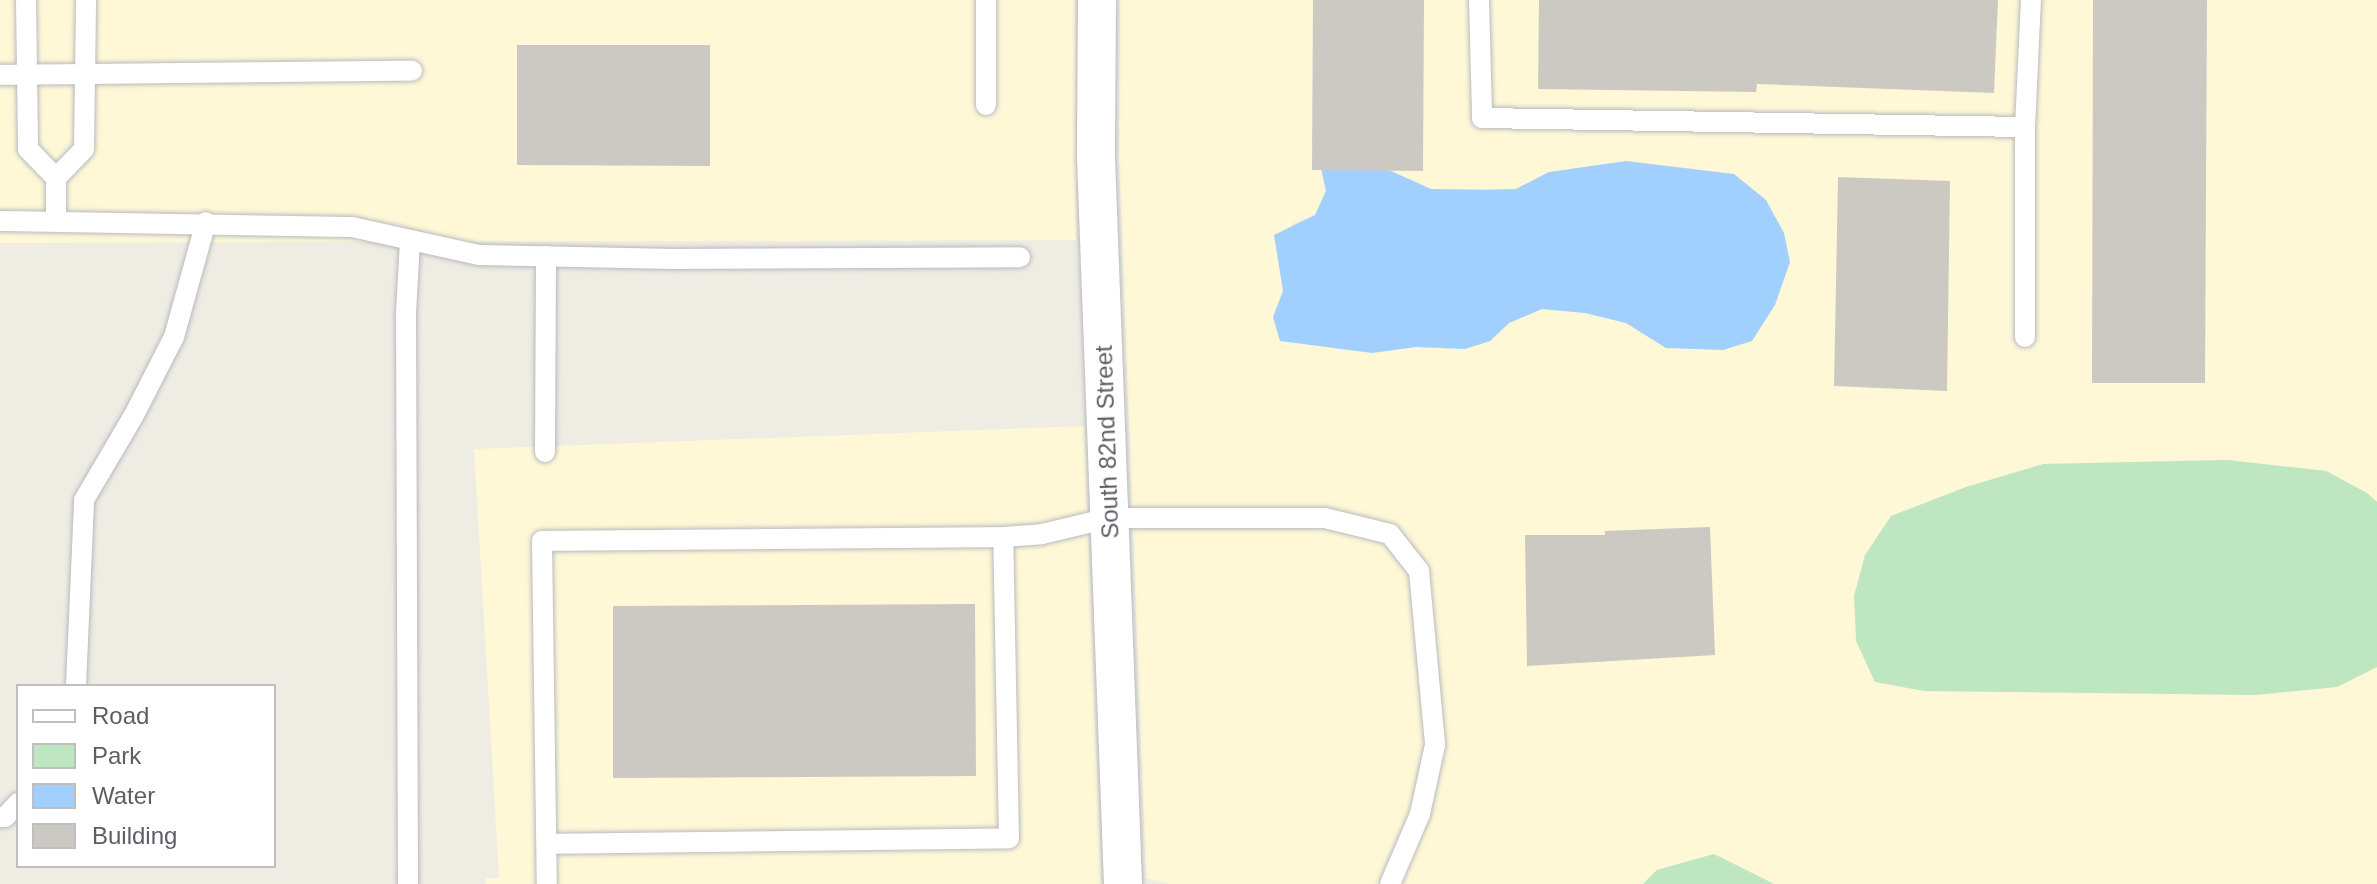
<!DOCTYPE html>
<html>
<head>
<meta charset="utf-8">
<style>
  body { margin:0 }
  #map { position:relative; width:2377px; height:884px; overflow:hidden; background:#eeece3; font-family:Helvetica,sans-serif }
  div>[style] { position:absolute }
  .commercial>* { inset:0; background:#fef8d7 }
  .green>* { inset:0; background:#bee6c1 }
  .water>* { inset:0; background:#a1d0ff }
  .building>* { inset:0; background:#cbc9c2 }
  .roads { filter:drop-shadow(0 0 2px #b8babf) drop-shadow(0 0 2px #b8babf) }
  .service>* { height:20px; margin:-10px; padding:0 10px; transform-origin:10px; border-radius:10px; background:#fff }
  .minor>* { height:38px; margin:-19px; padding:0 19px; transform-origin:19px; border-radius:19px; background:#fff }
  span { translate:-50% -50%; white-space:nowrap; text-align:center; line-height:1.15; -webkit-text-stroke:6px #fff; paint-order:stroke }
  .street-label { font-size:24px; color:#5b5e64 }
  .legend { position:absolute; left:16px; top:684px; width:260px; height:184px; box-sizing:border-box; background:#fff; border:2px solid #bdbfc1; margin:0; padding:10px 14px; list-style:none; font-size:24px; color:#5b5e64 }
  .legend li { display:flex; align-items:center; gap:16px; height:40px }
  .legend b { width:40px; border:2px solid #bdbfc1 }
</style>
</head>
<body>
<div id="map">
  <div class="commercial">
    <i style="clip-path:polygon(0 0,1075px 0,1076px 240px,0 243px)"></i>
    <i style="clip-path:polygon(evenodd,1120px 0,2377px 0,2377px 502px,2367px 493px,2326px 471px,2227px 460px,2043px 464px,1924px 691px,2256px 695px,2337px 687px,2377px 667px,2377px 884px,1774px 884px,1714px 854px,1657px 870px,1643px 884px,1170px 884px,1146px 878px,1119px 157px,1120px 0,1359px 166px,1390px 171px,1431px 189px,1516px 189px,1549px 172px,1666px 348px,1626px 323px,1585px 313px,1541px 309px,1509px 323px,1490px 341px,1465px 349px,1416px 347px,1372px 353px,1273px 317px,1283px 291px,1292px 224px,1315px 215px,1326px 191px,1321px 168px,1359px 166px)"></i>
    <i style="clip-path:polygon(1084px 426px,1101px 884px,486px 884px,486px 878px,499px 878px,474px 449px)"></i>
  </div>
  <div class="green">
    <i style="clip-path:polygon(2227px 460px,2326px 471px,2367px 493px,2377px 502px,2377px 667px,2337px 687px,2256px 695px,1924px 691px,1875px 682px,1856px 641px,1854px 596px,1865px 555px,1891px 516px,1966px 487px,2043px 464px)"></i>
    <i style="clip-path:polygon(1714px 854px,1774px 884px,1643px 884px,1657px 870px)"></i>
  </div>
  <div class="water">
    <i style="clip-path:polygon(1626px 161px,1734px 174px,1766px 200px,1784px 233px,1790px 262px,1775px 305px,1752px 341px,1723px 350px,1666px 348px,1626px 323px,1585px 313px,1542px 309px,1509px 323px,1490px 341px,1465px 349px,1416px 347px,1372px 353px,1280px 341px,1273px 317px,1283px 291px,1274px 235px,1315px 215px,1326px 191px,1321px 168px,1359px 166px,1391px 171px,1431px 189px,1486px 190px,1516px 189px,1549px 172px)"></i>
  </div>
  <div class="building">
    <i style="clip-path:polygon(1313px 0,1424px 0,1423px 171px,1312px 170px)"></i>
    <i style="clip-path:polygon(1539px 0,1998px 0,1994px 93px,1757px 84px,1756px 92px,1538px 89px)"></i>
    <i style="clip-path:polygon(2093px 0,2207px 0,2205px 383px,2092px 383px)"></i>
    <i style="clip-path:polygon(517px 45px,710px 45px,710px 166px,517px 165px)"></i>
    <i style="clip-path:polygon(1838px 177px,1950px 181px,1947px 391px,1834px 386px)"></i>
    <i style="clip-path:polygon(1710px 527px,1715px 655px,1527px 666px,1525px 535px,1605px 535px,1605px 531px)"></i>
    <i style="clip-path:polygon(975px 604px,976px 776px,613px 778px,613px 606px)"></i>
  </div>
  <div class="roads">
    <div class="service">
      <i style="left:26px;top:0;width:149px;rotate:89.2deg"></i>
      <i style="left:28px;top:149px;width:40px;rotate:46deg"></i>
      <i style="left:1479px;top:0;width:118px;rotate:88.5deg"></i>
      <i style="left:1482px;top:118px;width:543px;rotate:0.95deg"></i>
      <i style="left:0;top:75px;width:412px;rotate:-0.6deg"></i>
      <i style="left:986px;top:105px;width:105px;rotate:-90deg"></i>
      <i style="left:0;top:221px;width:352px;rotate:1deg"></i>
      <i style="left:352px;top:227px;width:130px;rotate:12.4deg"></i>
      <i style="left:479px;top:255px;width:195px;rotate:1.2deg"></i>
      <i style="left:674px;top:259px;width:346px;rotate:-0.3deg"></i>
      <i style="left:56px;top:221px;width:43px;rotate:-90deg"></i>
      <i style="left:56px;top:178px;width:40px;rotate:-46deg"></i>
      <i style="left:84px;top:149px;width:149px;rotate:-89.2deg"></i>
      <i style="left:2025px;top:337px;width:210px;rotate:-90deg"></i>
      <i style="left:2025px;top:127px;width:127px;rotate:-87.3deg"></i>
      <i style="left:545px;top:452px;width:196px;rotate:-89.7deg"></i>
      <i style="left:1003px;top:537px;width:39px;rotate:-4deg"></i>
      <i style="left:1042px;top:534px;width:69px;rotate:-13.4deg"></i>
      <i style="left:1109px;top:518px;width:216px"></i>
      <i style="left:1325px;top:518px;width:67px;rotate:13.8deg"></i>
      <i style="left:1390px;top:534px;width:47px;rotate:51.9deg"></i>
      <i style="left:1419px;top:571px;width:175px;rotate:84.7deg"></i>
      <i style="left:1435px;top:745px;width:71px;rotate:102.3deg"></i>
      <i style="left:1420px;top:814px;width:76px;rotate:113.2deg"></i>
      <i style="left:76px;top:686px;width:186px;rotate:-87.5deg"></i>
      <i style="left:84px;top:500px;width:99px;rotate:-59.5deg"></i>
      <i style="left:134px;top:415px;width:88px;rotate:-62.9deg"></i>
      <i style="left:174px;top:337px;width:119px;rotate:-74.5deg"></i>
      <i style="left:0;top:817px;width:5px"></i>
      <i style="left:5px;top:817px;width:19px;rotate:-47deg"></i>
      <i style="left:547px;top:844px;width:462px;rotate:-0.7deg"></i>
      <i style="left:1009px;top:838px;width:301px;rotate:-91.1deg"></i>
      <i style="left:1003px;top:537px;width:461px;rotate:179.5deg"></i>
      <i style="left:542px;top:541px;width:343px;rotate:89.2deg"></i>
      <i style="left:408px;top:884px;width:571px;rotate:-90.2deg"></i>
      <i style="left:406px;top:313px;width:72px;rotate:-86.8deg"></i>
    </div>
    <div class="minor">
      <i style="left:1097px;top:0;width:158px;rotate:90.4deg"></i>
      <i style="left:1096px;top:158px;width:727px;rotate:87.87deg"></i>
    </div>
  </div>
  <div class="street-label">
    <span style="left:1107px;top:442px;rotate:-92deg">South 82nd Street</span>
  </div>
  <ul class="legend">
  <li><b style="height:10px;background:#fff"></b>Road</li>
  <li><b style="height:22px;background:#bee6c1"></b>Park</li>
  <li><b style="height:22px;background:#a1d0ff"></b>Water</li>
  <li><b style="height:22px;background:#cbc9c2"></b>Building</li>
  </ul>
</div>
</body>
</html>
